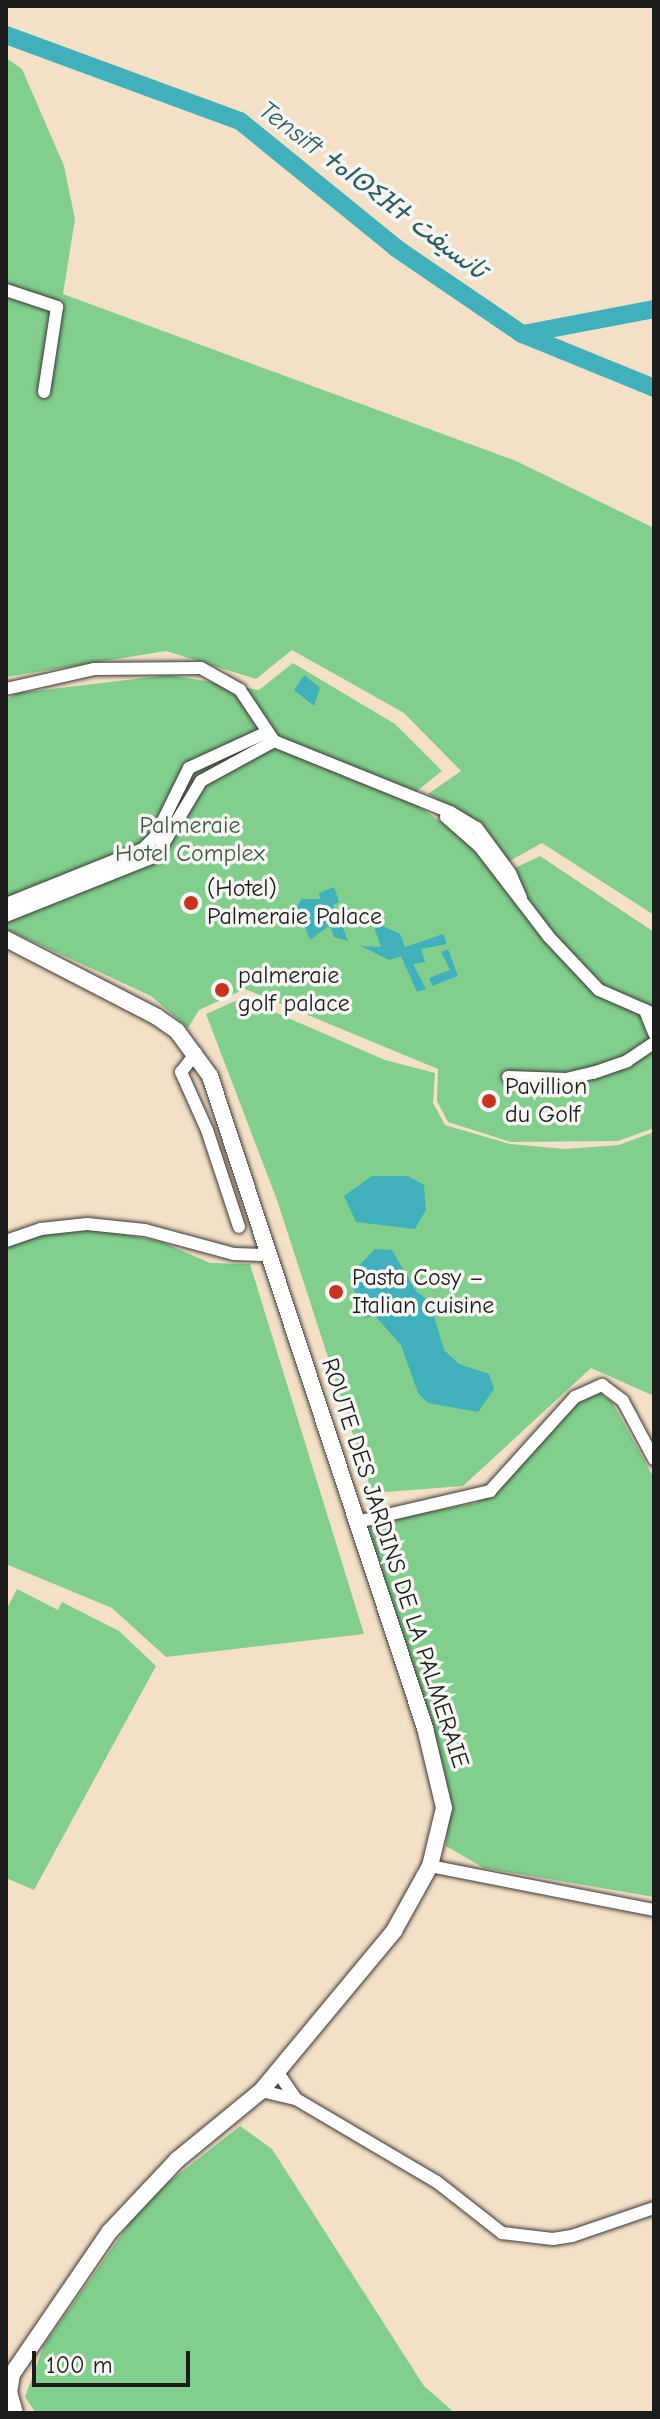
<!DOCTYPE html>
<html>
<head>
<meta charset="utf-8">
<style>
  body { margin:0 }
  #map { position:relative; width:660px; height:2419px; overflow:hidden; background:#f3e0c7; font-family:"Comic Neue","Playpen Sans Arabic","Noto Sans Tifinagh",sans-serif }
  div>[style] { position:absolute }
  .green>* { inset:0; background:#82cf8d }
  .water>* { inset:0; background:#40b0ba }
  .river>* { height:18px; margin:-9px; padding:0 9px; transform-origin:9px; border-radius:9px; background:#40b0ba }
  .roads { filter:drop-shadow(0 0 2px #3c3936) drop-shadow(0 0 2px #3c3936) }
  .minor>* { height:12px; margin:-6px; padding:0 6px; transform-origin:6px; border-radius:6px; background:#fff }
  .tertiary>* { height:16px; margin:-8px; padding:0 8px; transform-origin:8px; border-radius:8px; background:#fff }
  .dots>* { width:22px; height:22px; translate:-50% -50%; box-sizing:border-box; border:4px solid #f6f6f2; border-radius:50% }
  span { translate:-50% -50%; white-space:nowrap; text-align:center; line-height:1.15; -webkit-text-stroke:7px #f6f6f2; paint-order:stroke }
  .park-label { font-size:24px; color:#405b44 }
  .poi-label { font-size:24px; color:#1c1c1c }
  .left { translate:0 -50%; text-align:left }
  .street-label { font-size:24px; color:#1c1c1c }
  .water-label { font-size:26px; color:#2c5f63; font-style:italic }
  .frame { position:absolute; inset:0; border:8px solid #1c1c1c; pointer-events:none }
  .scale { position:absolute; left:32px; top:2351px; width:158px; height:36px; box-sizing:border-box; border:4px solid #1c1c1c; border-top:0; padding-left:10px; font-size:24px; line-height:28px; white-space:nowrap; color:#1c1c1c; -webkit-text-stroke:6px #f6f6f2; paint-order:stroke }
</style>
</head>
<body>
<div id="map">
  <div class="green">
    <i style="clip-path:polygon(6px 58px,22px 69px,64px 166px,75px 219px,63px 294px,516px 461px,654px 528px,654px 915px,542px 843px,508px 862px,484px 826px,428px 794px,461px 771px,404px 713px,292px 650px,256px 679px,166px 651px,6px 677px)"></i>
    <i style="clip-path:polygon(293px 663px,395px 724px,442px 771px,407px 799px,470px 841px,500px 875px,540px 856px,654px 932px,654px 1128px,618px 1141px,511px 1142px,448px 1122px,437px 1101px,438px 1069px,245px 989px,199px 1010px,188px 1028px,151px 996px,6px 929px,6px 700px,18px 693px,169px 675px,259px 690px)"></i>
    <i style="clip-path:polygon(242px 998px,385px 1060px,435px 1073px,433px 1103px,445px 1125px,510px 1144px,565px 1149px,619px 1145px,654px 1132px,654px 1396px,591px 1368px,463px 1486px,372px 1493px,277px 1200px,206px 1014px)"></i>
    <i style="clip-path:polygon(97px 1229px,162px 1242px,210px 1263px,250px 1264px,364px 1634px,166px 1657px,112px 1608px,6px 1564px,6px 1247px,46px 1233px)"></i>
    <i style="clip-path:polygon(597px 1392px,612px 1402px,654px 1478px,654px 1897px,484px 1868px,446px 1846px,449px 1806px,368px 1535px,370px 1527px,384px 1520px,476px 1503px,571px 1408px)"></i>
    <i style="clip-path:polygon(17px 1589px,58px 1610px,62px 1602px,119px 1631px,156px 1666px,34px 1890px,6px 1878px,6px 1610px)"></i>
    <i style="clip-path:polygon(240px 2126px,272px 2149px,424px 2386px,455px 2413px,36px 2413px,25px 2397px,44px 2345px,146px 2200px)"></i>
  </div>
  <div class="water">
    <i style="clip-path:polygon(304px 675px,320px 688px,314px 706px,294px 690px)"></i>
    <i style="clip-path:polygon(334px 887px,339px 902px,333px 905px,335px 911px,347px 907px,359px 915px,342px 925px,348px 941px,334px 937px,330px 925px,310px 940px,297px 907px,301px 899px,320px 899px,319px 893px)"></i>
    <i style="clip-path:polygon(372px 921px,400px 934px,405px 947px,443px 934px,447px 944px,421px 949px,425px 962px,413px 964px,426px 989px,417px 992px,401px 956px,389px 960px,361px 946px,381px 947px)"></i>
    <i style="clip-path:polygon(448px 949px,458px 976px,432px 986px,429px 978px,450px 970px,441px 952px)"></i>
    <i style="clip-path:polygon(372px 1176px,408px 1176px,424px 1185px,426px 1210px,415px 1229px,356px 1222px,344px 1196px)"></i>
    <i style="clip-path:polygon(375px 1249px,392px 1250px,416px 1291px,430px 1302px,444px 1350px,459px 1364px,489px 1374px,494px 1389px,478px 1412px,428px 1403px,418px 1393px,401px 1345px,375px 1316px,364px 1318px,349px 1276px)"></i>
  </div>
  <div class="river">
    <i style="left:6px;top:35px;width:249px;rotate:20.2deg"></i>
    <i style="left:240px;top:121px;width:201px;rotate:39.1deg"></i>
    <i style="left:396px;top:248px;width:153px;rotate:34.3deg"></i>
    <i style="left:522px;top:334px;width:143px;rotate:22.2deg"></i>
    <i style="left:523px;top:334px;width:133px;rotate:-10.8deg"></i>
  </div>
  <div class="roads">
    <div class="minor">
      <i style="left:6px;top:290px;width:54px;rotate:18.4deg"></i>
      <i style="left:57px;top:307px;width:86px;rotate:98.7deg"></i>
      <i style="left:6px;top:689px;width:90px;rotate:-12.8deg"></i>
      <i style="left:94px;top:669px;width:107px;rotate:-0.5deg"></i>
      <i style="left:201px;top:668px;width:45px;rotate:29.4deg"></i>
      <i style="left:240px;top:690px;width:61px;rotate:56.3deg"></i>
      <i style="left:274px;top:741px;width:190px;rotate:22deg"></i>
      <i style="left:450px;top:812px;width:31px;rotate:31deg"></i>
      <i style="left:477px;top:828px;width:56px;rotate:53.7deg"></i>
      <i style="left:510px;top:873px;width:27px;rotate:66deg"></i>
      <i style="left:446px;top:817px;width:45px;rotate:41.4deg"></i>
      <i style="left:480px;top:847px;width:113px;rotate:52.5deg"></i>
      <i style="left:549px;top:937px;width:73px;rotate:46.7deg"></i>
      <i style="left:599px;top:990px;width:60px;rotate:23.6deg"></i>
      <i style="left:6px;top:904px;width:148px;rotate:-21.9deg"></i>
      <i style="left:143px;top:849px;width:17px;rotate:-45deg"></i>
      <i style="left:155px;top:837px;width:77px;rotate:-63.8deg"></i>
      <i style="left:189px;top:768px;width:84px;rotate:-24.7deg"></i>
      <i style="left:6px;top:916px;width:162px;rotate:-21.8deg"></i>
      <i style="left:156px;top:856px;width:87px;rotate:-59deg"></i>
      <i style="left:201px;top:781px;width:83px;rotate:-28.7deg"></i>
      <i style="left:646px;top:1013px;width:22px;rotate:68deg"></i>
      <i style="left:196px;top:1053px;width:24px;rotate:128deg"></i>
      <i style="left:181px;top:1072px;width:64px;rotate:65.9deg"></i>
      <i style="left:207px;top:1130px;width:102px;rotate:71.7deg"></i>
      <i style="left:508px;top:1077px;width:58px;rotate:2deg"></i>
      <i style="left:566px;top:1079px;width:28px;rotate:-13deg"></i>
      <i style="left:593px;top:1073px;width:36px;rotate:-19deg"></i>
      <i style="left:627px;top:1061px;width:32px;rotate:-34deg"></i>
      <i style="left:6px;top:1241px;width:37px;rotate:-19deg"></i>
      <i style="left:41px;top:1229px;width:46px;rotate:-6.2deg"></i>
      <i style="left:87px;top:1224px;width:58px;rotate:5.9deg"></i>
      <i style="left:145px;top:1230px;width:92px;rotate:15.1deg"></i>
      <i style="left:234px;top:1254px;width:36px;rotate:2deg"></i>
      <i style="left:357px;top:1522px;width:137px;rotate:-13.1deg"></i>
      <i style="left:490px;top:1491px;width:127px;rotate:-47.9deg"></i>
      <i style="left:575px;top:1397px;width:30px;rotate:-24deg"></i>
      <i style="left:602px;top:1385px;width:26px;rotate:37deg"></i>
      <i style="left:623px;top:1401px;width:66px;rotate:61.9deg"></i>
      <i style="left:430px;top:1866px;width:228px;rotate:11.1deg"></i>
      <i style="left:277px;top:2071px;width:34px;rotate:56deg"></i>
      <i style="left:261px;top:2091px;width:36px;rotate:13deg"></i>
      <i style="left:296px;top:2099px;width:164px;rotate:30.5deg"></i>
      <i style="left:437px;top:2182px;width:83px;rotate:38.1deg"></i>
      <i style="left:502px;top:2233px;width:51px;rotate:6.7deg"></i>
      <i style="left:553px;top:2239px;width:19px;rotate:-9deg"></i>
      <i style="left:572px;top:2236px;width:87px;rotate:-18.9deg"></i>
    </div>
    <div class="tertiary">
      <i style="left:6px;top:939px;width:170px;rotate:27.3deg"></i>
      <i style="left:157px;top:1017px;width:24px;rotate:35deg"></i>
      <i style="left:177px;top:1031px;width:56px;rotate:53.7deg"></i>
      <i style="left:210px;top:1076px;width:687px;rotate:71.75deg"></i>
      <i style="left:425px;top:1728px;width:82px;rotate:76.6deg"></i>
      <i style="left:444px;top:1808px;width:60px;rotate:103.6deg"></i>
      <i style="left:430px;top:1866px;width:74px;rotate:119deg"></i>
      <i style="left:394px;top:1931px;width:208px;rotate:129.7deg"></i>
      <i style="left:261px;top:2091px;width:109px;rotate:140.6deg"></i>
      <i style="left:177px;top:2160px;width:98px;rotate:133.3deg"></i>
      <i style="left:110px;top:2231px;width:173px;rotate:124.4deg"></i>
      <i style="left:12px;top:2374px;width:18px;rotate:99deg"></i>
      <i style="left:9px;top:2392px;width:22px;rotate:74deg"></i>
    </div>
  </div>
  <div class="dots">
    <i style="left:191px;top:903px;background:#c8321e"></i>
    <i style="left:222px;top:990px;background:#c8321e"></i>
    <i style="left:489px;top:1101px;background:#c8321e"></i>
    <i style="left:336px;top:1292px;background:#c8321e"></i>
  </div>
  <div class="park-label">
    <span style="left:190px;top:840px">Palmeraie<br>Hotel Complex</span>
  </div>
  <div class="poi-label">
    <span class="left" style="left:207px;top:903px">(Hotel)<br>Palmeraie Palace</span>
    <span class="left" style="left:238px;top:990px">palmeraie<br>golf palace</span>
    <span class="left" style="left:505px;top:1101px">Pavillion<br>du Golf</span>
    <span class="left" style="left:352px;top:1292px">Pasta Cosy –<br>Italian cuisine</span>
  </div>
  <div class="street-label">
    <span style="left:395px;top:1563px;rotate:72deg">ROUTE DES JARDINS DE LA PALMERAIE</span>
  </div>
  <div class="water-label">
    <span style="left:372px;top:191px;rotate:37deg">Tensift ⵜⴰⵏⵙⵉⴼⵜ تانسيفت</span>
  </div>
  <div class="frame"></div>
  <div class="scale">100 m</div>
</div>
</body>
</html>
